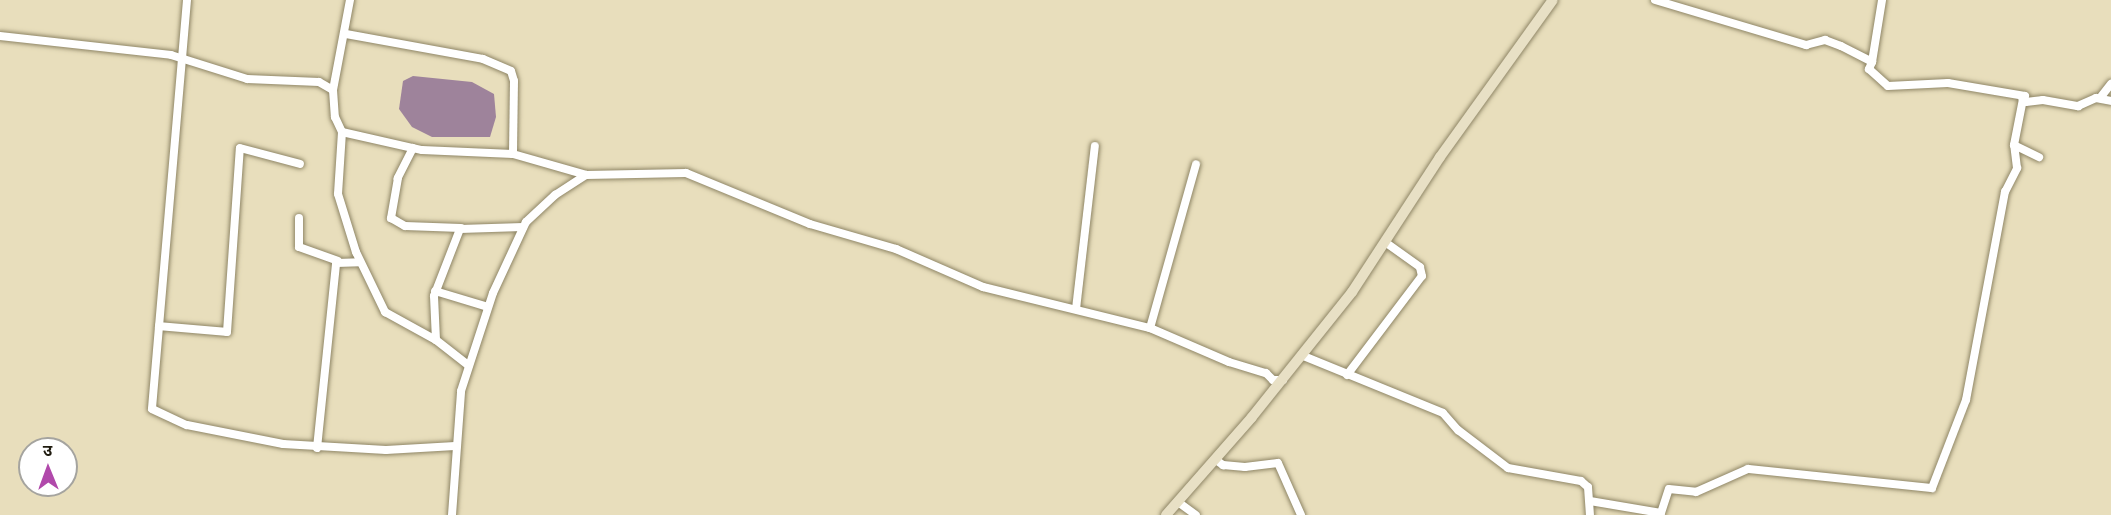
<!DOCTYPE html>
<html>
<head>
<meta charset="utf-8">
<style>
  body { margin:0 }
  #map { position:relative; width:2111px; height:515px; overflow:hidden; background:#e8debc; font-family:"Work Sans","Noto Sans Devanagari",sans-serif }
  div>[style] { position:absolute }
  .water>* { inset:0; background:#9e839b }
  .roads { filter:drop-shadow(0 0 2px #8f8666) drop-shadow(0 0 2px #8f8666) }
  .street>* { height:8px; margin:-4px; padding:0 4px; transform-origin:4px; border-radius:4px; background:#fff }
  .secondary>* { height:10px; margin:-5px; padding:0 5px; transform-origin:5px; border-radius:5px; background:#e8e0c5 }
  span { translate:-50% -50%; white-space:nowrap; text-align:center; line-height:1.15; -webkit-text-stroke:6px #fff; paint-order:stroke }
  .north { position:absolute; left:18px; top:437px; width:60px; height:60px; box-sizing:border-box; background:#fff; border:2px solid #a5a49f; border-radius:50%; rotate:359deg; font-size:16px; font-weight:700; line-height:24px; text-align:center; color:#1f1b0f }
  .north::after { content:''; display:block; margin:auto; width:21px; height:27px; background:#b149ab; clip-path:polygon(50% 0,100% 100%,50% 72%,0 100%) }
</style>
</head>
<body>
<div id="map">
  <div class="water">
    <i style="clip-path:polygon(413px 76px,472px 82px,494px 94px,496px 117px,490px 137px,432px 137px,412px 127px,399px 109px,403px 81px)"></i>
  </div>
  <div class="roads">
    <div class="street">
      <i style="left:187px;top:0;width:410px;rotate:94.9deg"></i>
      <i style="left:152px;top:409px;width:38px;rotate:25deg"></i>
      <i style="left:187px;top:425px;width:98px;rotate:11.2deg"></i>
      <i style="left:283px;top:444px;width:103px;rotate:3.3deg"></i>
      <i style="left:386px;top:450px;width:69px;rotate:-3.3deg"></i>
      <i style="left:1655px;top:0;width:158px;rotate:16.6deg"></i>
      <i style="left:1806px;top:45px;width:20px;rotate:-15deg"></i>
      <i style="left:1825px;top:40px;width:17px;rotate:21deg"></i>
      <i style="left:1841px;top:46px;width:35px;rotate:27deg"></i>
      <i style="left:1872px;top:62px;width:8px;rotate:113deg"></i>
      <i style="left:1869px;top:69px;width:25px;rotate:42deg"></i>
      <i style="left:1888px;top:86px;width:60px;rotate:-2.9deg"></i>
      <i style="left:1948px;top:83px;width:78px;rotate:9.6deg"></i>
      <i style="left:2025px;top:96px;width:4px;rotate:124deg"></i>
      <i style="left:2023px;top:99px;width:4px;rotate:45deg"></i>
      <i style="left:2026px;top:102px;width:17px;rotate:-7deg"></i>
      <i style="left:2043px;top:100px;width:36px;rotate:10deg"></i>
      <i style="left:2078px;top:106px;width:20px;rotate:-24deg"></i>
      <i style="left:2096px;top:98px;width:15px;rotate:11deg"></i>
      <i style="left:346px;top:34px;width:139px;rotate:10.3deg"></i>
      <i style="left:483px;top:59px;width:30px;rotate:23deg"></i>
      <i style="left:511px;top:71px;width:10px;rotate:73deg"></i>
      <i style="left:514px;top:81px;width:73px;rotate:90.8deg"></i>
      <i style="left:0;top:36px;width:172px;rotate:6.3deg"></i>
      <i style="left:171px;top:55px;width:80px;rotate:17.5deg"></i>
      <i style="left:247px;top:79px;width:72px;rotate:2.4deg"></i>
      <i style="left:319px;top:82px;width:16px;rotate:30deg"></i>
      <i style="left:333px;top:90px;width:27px;rotate:86deg"></i>
      <i style="left:335px;top:117px;width:17px;rotate:65deg"></i>
      <i style="left:342px;top:132px;width:82px;rotate:12.7deg"></i>
      <i style="left:422px;top:150px;width:91px;rotate:2.5deg"></i>
      <i style="left:513px;top:154px;width:76px;rotate:16deg"></i>
      <i style="left:586px;top:175px;width:100px;rotate:-1.1deg"></i>
      <i style="left:686px;top:173px;width:134px;rotate:22.4deg"></i>
      <i style="left:810px;top:224px;width:90px;rotate:16.2deg"></i>
      <i style="left:896px;top:249px;width:95px;rotate:23.6deg"></i>
      <i style="left:983px;top:287px;width:172px;rotate:13.8deg"></i>
      <i style="left:1150px;top:328px;width:86px;rotate:23.3deg"></i>
      <i style="left:1229px;top:362px;width:39px;rotate:17deg"></i>
      <i style="left:1266px;top:373px;width:10px;rotate:45deg"></i>
      <i style="left:1273px;top:380px;width:10px"></i>
      <i style="left:1872px;top:62px;width:63px;rotate:-80.8deg"></i>
      <i style="left:333px;top:90px;width:92px;rotate:-79.3deg"></i>
      <i style="left:2100px;top:98px;width:18px;rotate:-52deg"></i>
      <i style="left:2023px;top:99px;width:47px;rotate:101.1deg"></i>
      <i style="left:2014px;top:145px;width:28px;rotate:26deg"></i>
      <i style="left:342px;top:132px;width:62px;rotate:93.7deg"></i>
      <i style="left:338px;top:194px;width:61px;rotate:72.8deg"></i>
      <i style="left:356px;top:252px;width:67px;rotate:64.2deg"></i>
      <i style="left:385px;top:312px;width:58px;rotate:28.8deg"></i>
      <i style="left:436px;top:340px;width:41px;rotate:38deg"></i>
      <i style="left:413px;top:148px;width:34px;rotate:117deg"></i>
      <i style="left:398px;top:178px;width:41px;rotate:99.9deg"></i>
      <i style="left:391px;top:218px;width:16px;rotate:30deg"></i>
      <i style="left:405px;top:226px;width:56px;rotate:2deg"></i>
      <i style="left:299px;top:218px;width:29px;rotate:90deg"></i>
      <i style="left:299px;top:247px;width:41px;rotate:19.7deg"></i>
      <i style="left:435px;top:291px;width:55px;rotate:16.8deg"></i>
      <i style="left:1076px;top:309px;width:164px;rotate:-83.4deg"></i>
      <i style="left:159px;top:326px;width:68px;rotate:5deg"></i>
      <i style="left:227px;top:332px;width:184px;rotate:-86deg"></i>
      <i style="left:240px;top:148px;width:62px;rotate:14.9deg"></i>
      <i style="left:1150px;top:328px;width:170px;rotate:-74.3deg"></i>
      <i style="left:436px;top:340px;width:44px;rotate:-92.6deg"></i>
      <i style="left:434px;top:296px;width:72px;rotate:-68.8deg"></i>
      <i style="left:460px;top:229px;width:63px;rotate:-1.8deg"></i>
      <i style="left:1301px;top:355px;width:153px;rotate:22.2deg"></i>
      <i style="left:1443px;top:413px;width:23px;rotate:49deg"></i>
      <i style="left:1458px;top:430px;width:63px;rotate:37.2deg"></i>
      <i style="left:1508px;top:468px;width:74px;rotate:10.1deg"></i>
      <i style="left:1581px;top:481px;width:9px;rotate:41deg"></i>
      <i style="left:1588px;top:487px;width:28px;rotate:86deg"></i>
      <i style="left:1347px;top:375px;width:124px;rotate:-52.9deg"></i>
      <i style="left:1422px;top:276px;width:9px;rotate:-103deg"></i>
      <i style="left:1420px;top:267px;width:43px;rotate:-144.5deg"></i>
      <i style="left:317px;top:448px;width:186px;rotate:-84.1deg"></i>
      <i style="left:336px;top:263px;width:24px;rotate:-2deg"></i>
      <i style="left:1216px;top:460px;width:9px;rotate:36deg"></i>
      <i style="left:1223px;top:465px;width:22px;rotate:5deg"></i>
      <i style="left:1245px;top:467px;width:33px;rotate:-7deg"></i>
      <i style="left:1278px;top:463px;width:57px;rotate:66.1deg"></i>
      <i style="left:1590px;top:501px;width:72px;rotate:9.6deg"></i>
      <i style="left:1661px;top:513px;width:25px;rotate:-72deg"></i>
      <i style="left:1669px;top:489px;width:27px;rotate:6deg"></i>
      <i style="left:1696px;top:492px;width:57px;rotate:-23.9deg"></i>
      <i style="left:1748px;top:469px;width:185px;rotate:5.9deg"></i>
      <i style="left:1932px;top:488px;width:94px;rotate:-68.9deg"></i>
      <i style="left:1966px;top:400px;width:212px;rotate:-79.4deg"></i>
      <i style="left:2005px;top:192px;width:27px;rotate:-63deg"></i>
      <i style="left:2017px;top:168px;width:23px;rotate:-97deg"></i>
      <i style="left:1178px;top:502px;width:22px;rotate:36deg"></i>
      <i style="left:452px;top:515px;width:124px;rotate:-85.8deg"></i>
      <i style="left:461px;top:391px;width:103px;rotate:-71.9deg"></i>
      <i style="left:493px;top:293px;width:78px;rotate:-65.1deg"></i>
      <i style="left:526px;top:222px;width:40px;rotate:-43deg"></i>
      <i style="left:555px;top:195px;width:37px;rotate:-33deg"></i>
    </div>
    <div class="secondary">
      <i style="left:1166px;top:515px;width:130px;rotate:-48.7deg"></i>
      <i style="left:1252px;top:417px;width:160px;rotate:-51.3deg"></i>
      <i style="left:1352px;top:292px;width:161px;rotate:-56.9deg"></i>
      <i style="left:1440px;top:157px;width:193px;rotate:-54.3deg"></i>
    </div>
  </div>
  <div class="north">उ</div>
</div>
</body>
</html>
